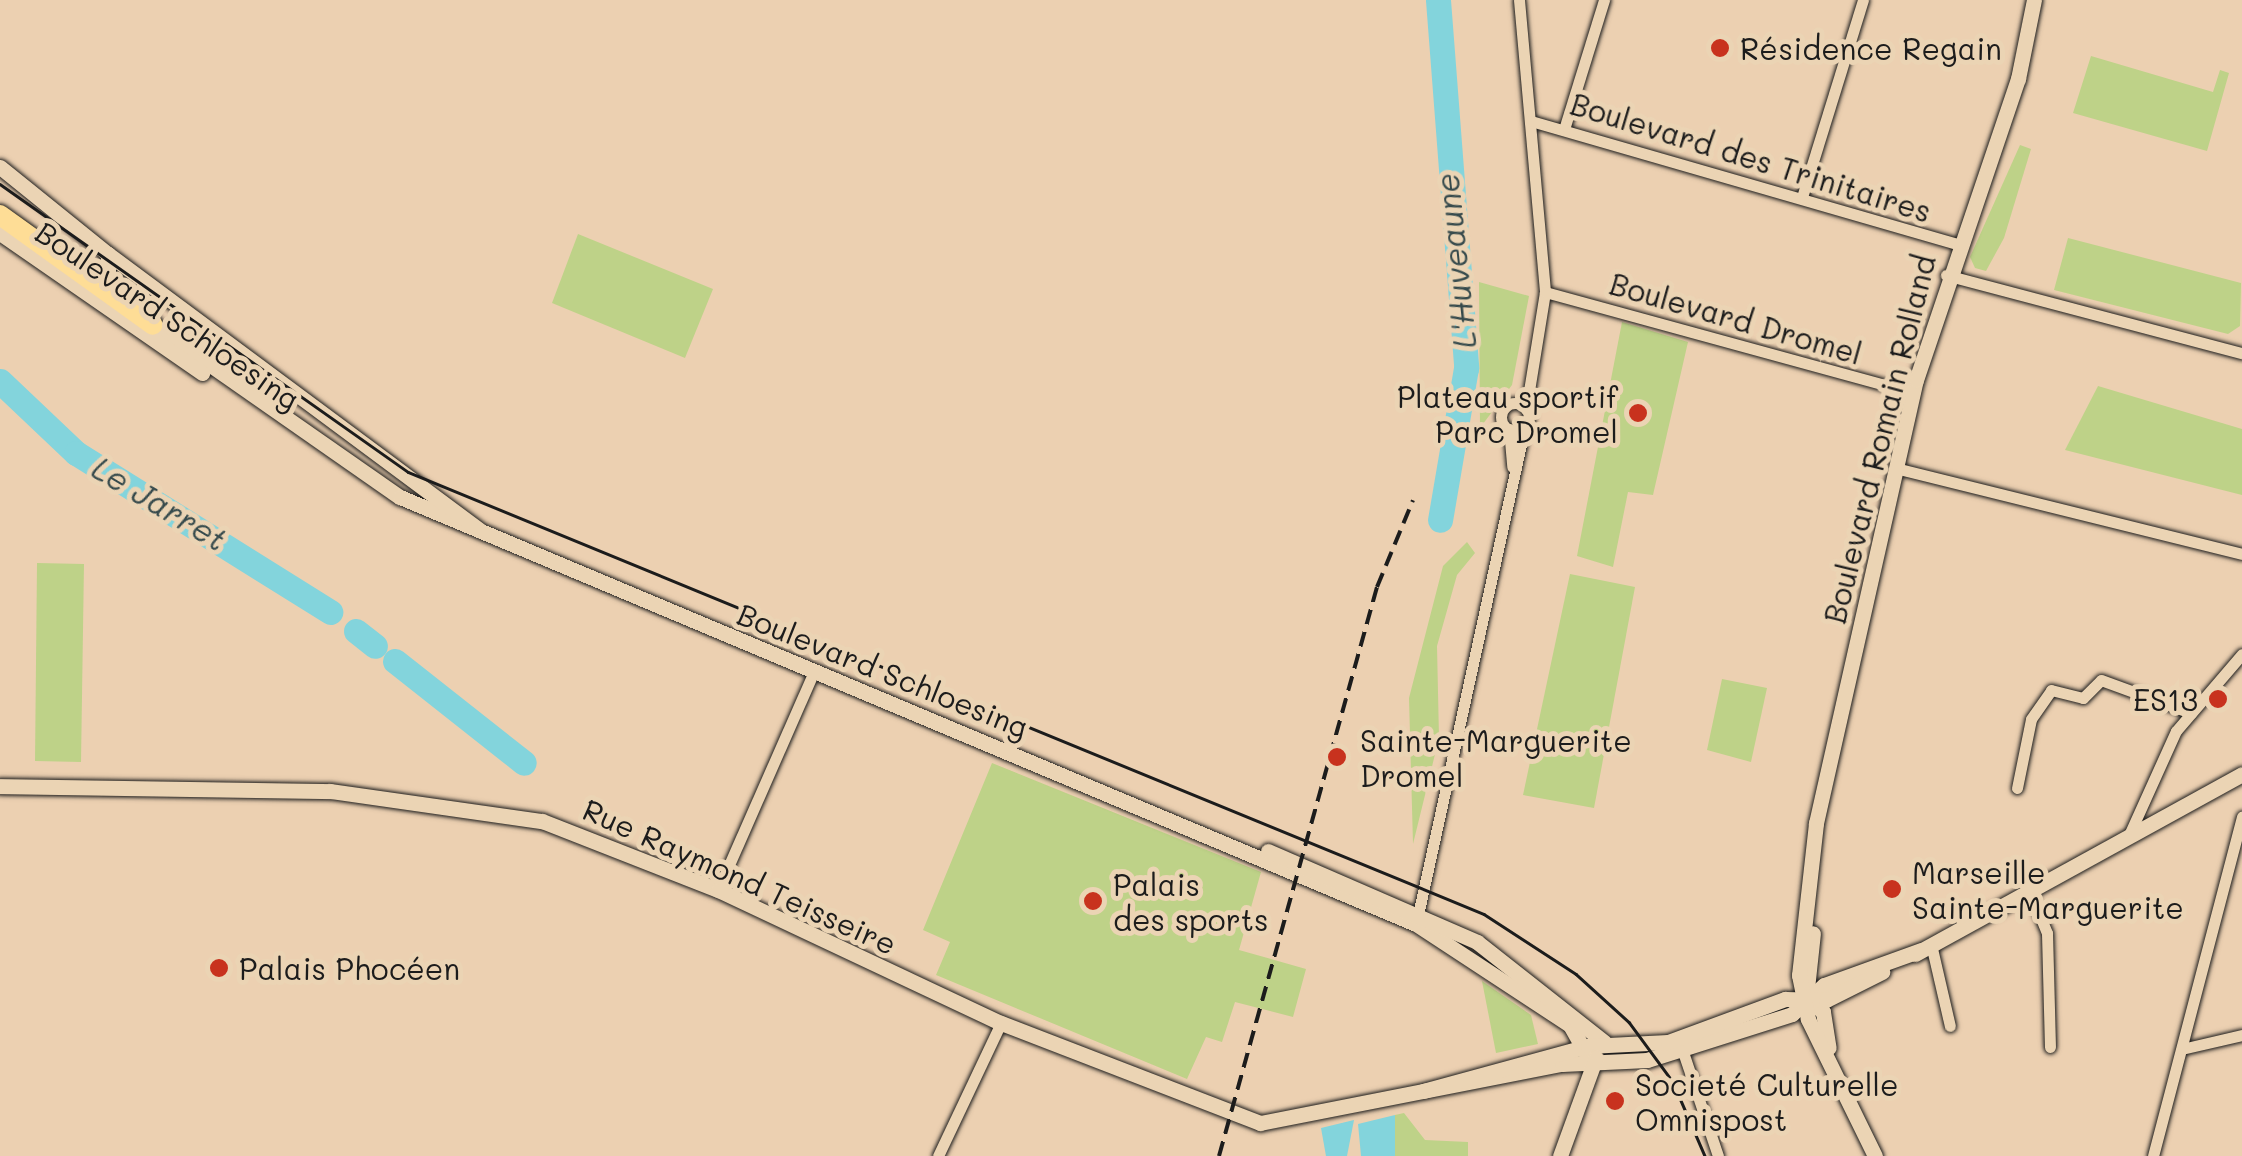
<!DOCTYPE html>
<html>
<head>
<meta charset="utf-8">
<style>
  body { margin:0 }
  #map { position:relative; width:2242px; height:1156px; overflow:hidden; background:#ecd0b1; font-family:Mali,sans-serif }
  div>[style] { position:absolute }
  .green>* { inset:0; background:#bed288 }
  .water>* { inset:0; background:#83d4dc }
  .river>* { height:25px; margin:-12.5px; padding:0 12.5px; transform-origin:12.5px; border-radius:12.5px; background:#83d4dc }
  .roads { filter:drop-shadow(0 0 2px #1c1c1c) drop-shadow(0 0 2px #1c1c1c) }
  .street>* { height:11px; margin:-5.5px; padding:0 5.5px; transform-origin:5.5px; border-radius:5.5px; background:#ebd4b4 }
  .street>.ring { margin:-5.5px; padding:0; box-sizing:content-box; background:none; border:11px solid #ebd4b4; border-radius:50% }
  .secondary>* { height:15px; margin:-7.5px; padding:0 7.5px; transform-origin:7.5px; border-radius:7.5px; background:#ebd4b4 }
  .highway>* { height:20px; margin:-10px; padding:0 10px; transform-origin:10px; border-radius:10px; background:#fedd96 }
  .tram>* { height:2.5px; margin:-1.25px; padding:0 1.25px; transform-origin:1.25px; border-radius:1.25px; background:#1c1c1c }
  .rail>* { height:4px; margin-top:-2px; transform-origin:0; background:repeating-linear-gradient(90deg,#1c1c1c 0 15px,transparent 0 23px) }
  .dots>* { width:28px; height:28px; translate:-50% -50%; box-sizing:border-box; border:5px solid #ebd4b4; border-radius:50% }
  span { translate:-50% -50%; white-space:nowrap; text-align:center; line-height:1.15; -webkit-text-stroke:10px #ebd4b4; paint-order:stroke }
  .poi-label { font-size:30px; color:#1c1c1c }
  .left { translate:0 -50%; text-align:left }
  .right { translate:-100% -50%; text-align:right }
  .street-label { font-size:30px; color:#1c1c1c }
  .water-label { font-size:32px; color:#364a4c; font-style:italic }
</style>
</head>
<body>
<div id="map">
  <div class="green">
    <i style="clip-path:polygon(2091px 56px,2213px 92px,2220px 70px,2229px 73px,2207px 151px,2073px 113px)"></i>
    <i style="clip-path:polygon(2020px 145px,2031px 149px,2004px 238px,1986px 271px,1975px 268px,1970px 257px)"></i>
    <i style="clip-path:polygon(578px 234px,713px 289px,685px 358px,552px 303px)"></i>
    <i style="clip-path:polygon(2068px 238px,2241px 283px,2240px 326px,2228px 334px,2054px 290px)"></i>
    <i style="clip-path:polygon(1479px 282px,1529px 296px,1512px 385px,1480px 428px)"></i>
    <i style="clip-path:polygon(1622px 322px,1688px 342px,1653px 495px,1628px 492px,1613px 567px,1577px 556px)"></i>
    <i style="clip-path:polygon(2098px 386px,2242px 429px,2242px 495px,2065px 450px)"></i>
    <i style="clip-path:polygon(1467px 542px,1475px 553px,1457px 575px,1437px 646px,1439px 738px,1413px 844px,1409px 698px,1443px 566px)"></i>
    <i style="clip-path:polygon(37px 563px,84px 564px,81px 762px,35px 761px)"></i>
    <i style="clip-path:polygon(1570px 574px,1635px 587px,1594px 808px,1523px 795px)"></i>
    <i style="clip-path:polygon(1722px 679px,1767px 688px,1751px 762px,1707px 750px)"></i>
    <i style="clip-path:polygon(992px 763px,1261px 872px,1239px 950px,1306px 969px,1293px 1017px,1235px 1002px,1222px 1042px,1206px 1037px,1187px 1079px,936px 975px,950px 942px,923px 930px)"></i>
    <i style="clip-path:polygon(1482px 981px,1531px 1015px,1538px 1044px,1496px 1053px)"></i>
    <i style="clip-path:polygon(1404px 1113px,1425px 1140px,1468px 1142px,1468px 1156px,1395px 1156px,1395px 1115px)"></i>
  </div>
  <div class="water">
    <i style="clip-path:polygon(1395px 1115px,1395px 1156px,1361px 1156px,1358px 1124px)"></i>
    <i style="clip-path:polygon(1354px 1120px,1347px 1156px,1326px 1156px,1321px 1128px)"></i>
  </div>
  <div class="river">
    <i style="left:1438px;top:0;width:369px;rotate:85.6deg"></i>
    <i style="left:1466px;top:368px;width:154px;rotate:99.7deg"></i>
    <i style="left:0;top:381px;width:105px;rotate:43.5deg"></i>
    <i style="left:76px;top:453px;width:300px;rotate:32deg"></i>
    <i style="left:356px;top:631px;width:24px;rotate:38deg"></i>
    <i style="left:395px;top:661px;width:164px;rotate:38.3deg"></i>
  </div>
  <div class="roads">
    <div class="street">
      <i style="left:1519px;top:0;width:293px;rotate:84.9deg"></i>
      <i style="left:1545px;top:292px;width:119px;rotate:99.2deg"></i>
      <i style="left:1531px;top:121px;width:442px;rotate:16.1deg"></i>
      <i style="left:1565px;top:126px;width:132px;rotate:-72.8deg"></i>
      <i style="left:1802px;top:197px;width:206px;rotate:-72.8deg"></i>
      <i style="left:1946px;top:275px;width:306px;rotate:14.8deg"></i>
      <i style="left:1545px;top:292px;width:382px;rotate:15.3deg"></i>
      <i class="ring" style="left:1501px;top:403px;width:17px;height:17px"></i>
      <i style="left:1509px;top:429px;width:38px;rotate:85deg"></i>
      <i style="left:1895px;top:468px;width:357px;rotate:13.9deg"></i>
      <i style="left:2017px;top:788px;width:70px;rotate:-78.5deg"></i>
      <i style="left:2031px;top:719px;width:35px;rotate:-55deg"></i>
      <i style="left:2051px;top:690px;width:33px;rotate:14deg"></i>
      <i style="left:2083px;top:698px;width:25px;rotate:-45deg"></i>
      <i style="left:2101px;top:680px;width:96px;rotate:20.1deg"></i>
      <i style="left:2129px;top:835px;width:114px;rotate:-65.7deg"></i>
      <i style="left:2176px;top:731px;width:101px;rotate:-49.4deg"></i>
      <i style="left:2029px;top:889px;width:48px;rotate:67.8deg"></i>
      <i style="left:2047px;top:933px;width:114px;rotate:88.5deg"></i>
      <i style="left:718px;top:890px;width:236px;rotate:-66.3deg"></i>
      <i style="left:1416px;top:924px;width:510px;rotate:-77.65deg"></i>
      <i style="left:1931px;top:944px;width:84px;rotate:77deg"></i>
      <i style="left:2186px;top:1048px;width:57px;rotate:-13.1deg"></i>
      <i style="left:1682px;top:1049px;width:113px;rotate:71.4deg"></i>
      <i style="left:938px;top:1156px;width:147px;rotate:-64.7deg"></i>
      <i style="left:2153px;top:1156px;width:351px;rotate:-75.3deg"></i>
    </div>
    <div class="secondary">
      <i style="left:0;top:167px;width:139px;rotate:38.9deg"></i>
      <i style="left:108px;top:254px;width:25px;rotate:90deg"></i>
      <i style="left:108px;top:279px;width:44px;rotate:35.8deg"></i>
      <i style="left:144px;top:305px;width:22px;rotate:66deg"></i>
      <i style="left:153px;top:325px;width:301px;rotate:34.9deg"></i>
      <i style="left:400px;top:497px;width:1102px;rotate:22.8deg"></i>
      <i style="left:1416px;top:924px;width:184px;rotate:33.3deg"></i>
      <i style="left:1570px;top:1025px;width:45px;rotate:60.6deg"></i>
      <i style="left:0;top:233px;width:246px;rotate:34.7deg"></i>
      <i style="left:108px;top:254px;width:465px;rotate:36.6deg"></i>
      <i style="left:0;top:786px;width:330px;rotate:0.9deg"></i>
      <i style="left:330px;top:791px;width:214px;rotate:8.1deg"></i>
      <i style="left:542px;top:821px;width:189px;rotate:21.4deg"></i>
      <i style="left:718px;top:890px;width:313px;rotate:25.2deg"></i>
      <i style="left:1001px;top:1023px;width:278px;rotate:21.1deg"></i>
      <i style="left:1260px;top:1123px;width:308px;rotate:-11.1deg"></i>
      <i style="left:1562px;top:1064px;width:85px;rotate:-2.7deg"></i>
      <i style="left:1647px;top:1060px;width:152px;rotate:-17.6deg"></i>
      <i style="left:1792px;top:1014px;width:43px;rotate:-42.2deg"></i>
      <i style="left:1824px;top:985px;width:103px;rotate:-19.8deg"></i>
      <i style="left:1268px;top:851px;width:228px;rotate:23.5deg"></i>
      <i style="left:1477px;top:942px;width:162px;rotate:38.2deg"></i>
      <i style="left:1915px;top:954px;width:373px;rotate:-28.8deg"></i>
      <i style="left:1806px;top:998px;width:65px;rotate:-83.9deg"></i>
      <i style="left:1806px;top:998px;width:22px;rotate:39deg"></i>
      <i style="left:1823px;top:1012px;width:36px;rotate:81deg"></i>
      <i style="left:1423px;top:1091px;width:171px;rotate:-15.3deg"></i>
      <i style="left:1588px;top:1046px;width:80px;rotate:-2.9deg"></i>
      <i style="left:1668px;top:1042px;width:125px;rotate:-20.2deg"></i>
      <i style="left:1785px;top:999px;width:41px;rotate:1.4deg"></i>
      <i style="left:1826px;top:1000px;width:63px;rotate:-26.6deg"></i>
      <i style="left:1560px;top:1156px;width:105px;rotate:-70deg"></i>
      <i style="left:1875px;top:1156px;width:153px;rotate:-116.1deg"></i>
      <i style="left:1808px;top:1019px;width:45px;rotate:-101.6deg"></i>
      <i style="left:1799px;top:975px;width:153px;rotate:-83.6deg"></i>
      <i style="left:1816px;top:823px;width:454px;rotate:-77.3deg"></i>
      <i style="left:1916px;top:380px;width:318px;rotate:-71.3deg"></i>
      <i style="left:2018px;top:79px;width:81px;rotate:-78.6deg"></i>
    </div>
    <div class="highway">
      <i style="left:0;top:215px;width:188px;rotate:35.7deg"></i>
    </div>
  </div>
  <div class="tram">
    <i style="left:0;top:184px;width:499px;rotate:35.2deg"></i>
    <i style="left:408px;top:472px;width:1163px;rotate:22.33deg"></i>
    <i style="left:1484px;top:914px;width:110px;rotate:33.1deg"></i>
    <i style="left:1576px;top:974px;width:72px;rotate:42.2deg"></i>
    <i style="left:1629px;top:1022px;width:74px;rotate:53.7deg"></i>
    <i style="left:1673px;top:1082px;width:81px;rotate:66.6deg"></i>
  </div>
  <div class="rail">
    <i style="left:1219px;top:1156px;width:591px;rotate:-74.48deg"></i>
    <i style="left:1377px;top:587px;width:94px;rotate:-67.5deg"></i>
  </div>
  <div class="dots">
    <i style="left:1720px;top:48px;background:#c8321e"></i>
    <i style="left:1638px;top:413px;background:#c8321e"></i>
    <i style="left:2218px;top:699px;background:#c8321e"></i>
    <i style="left:1337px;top:757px;background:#c8321e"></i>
    <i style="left:1892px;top:889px;background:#c8321e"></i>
    <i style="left:1093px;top:901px;background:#c8321e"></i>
    <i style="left:219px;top:968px;background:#c8321e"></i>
    <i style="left:1615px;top:1101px;background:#c8321e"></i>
  </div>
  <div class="poi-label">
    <span class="left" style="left:1740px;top:48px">Résidence Regain</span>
    <span class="right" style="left:1618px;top:413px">Plateau sportif<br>Parc Dromel</span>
    <span class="right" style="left:2198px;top:699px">ES13</span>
    <span class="left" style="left:1360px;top:757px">Sainte-Marguerite<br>Dromel</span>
    <span class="left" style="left:1912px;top:889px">Marseille<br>Sainte-Marguerite</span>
    <span class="left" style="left:1113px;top:901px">Palais<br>des sports</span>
    <span class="left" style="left:239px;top:968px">Palais Phocéen</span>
    <span class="left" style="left:1635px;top:1101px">Societé Culturelle<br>Omnispost</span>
  </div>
  <div class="street-label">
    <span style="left:1751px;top:157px;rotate:17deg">Boulevard des Trinitaires</span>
    <span style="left:168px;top:315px;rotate:34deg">Boulevard Schloesing</span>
    <span style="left:1736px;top:318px;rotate:16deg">Boulevard Dromel</span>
    <span style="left:1879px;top:439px;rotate:-76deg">Boulevard Romain Rolland</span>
    <span style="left:883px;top:670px;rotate:22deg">Boulevard Schloesing</span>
    <span style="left:740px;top:876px;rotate:24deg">Rue Raymond Teisseire</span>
  </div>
  <div class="water-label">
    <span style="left:1455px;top:261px;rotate:-96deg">L'Huveaune</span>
    <span style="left:160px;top:503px;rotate:31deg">Le Jarret</span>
  </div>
</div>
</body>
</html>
